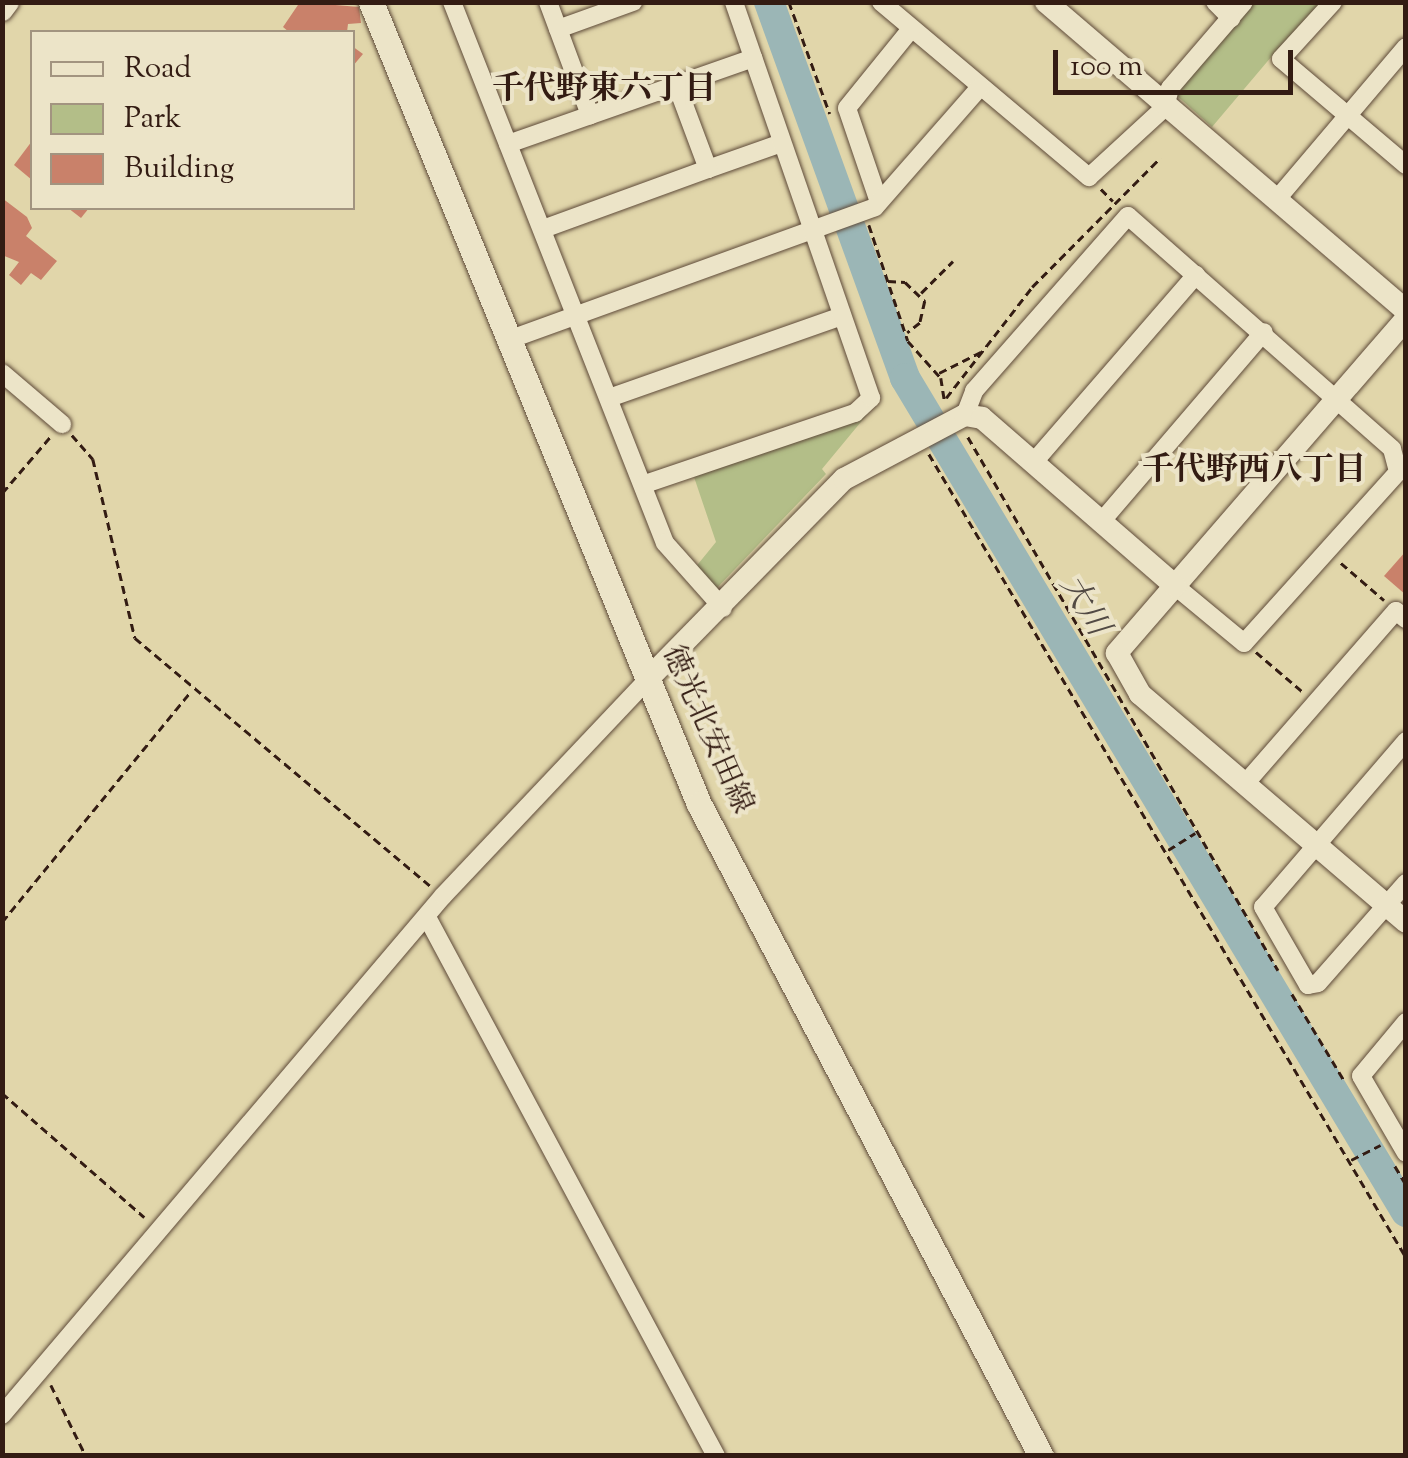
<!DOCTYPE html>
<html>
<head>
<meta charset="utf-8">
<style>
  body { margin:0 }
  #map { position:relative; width:1408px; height:1458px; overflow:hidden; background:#e1d6aa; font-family:"Sorts Mill Goudy","Noto Serif JP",serif }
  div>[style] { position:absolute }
  .green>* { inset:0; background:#b3be88 }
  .river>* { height:30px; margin:-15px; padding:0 15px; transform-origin:15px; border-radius:15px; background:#9bb6b6 }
  .building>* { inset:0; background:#c9816a }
  .path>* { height:2.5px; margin-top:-1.25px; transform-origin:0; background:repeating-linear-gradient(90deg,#331c13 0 8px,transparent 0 13px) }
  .roads { filter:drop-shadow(0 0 2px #5e4a39) drop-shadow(0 0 2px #5e4a39) }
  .minor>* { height:18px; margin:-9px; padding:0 9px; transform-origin:9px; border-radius:9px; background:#ece4c8 }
  .tertiary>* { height:22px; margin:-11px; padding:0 11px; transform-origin:11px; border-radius:11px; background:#ece4c8 }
  .secondary>* { height:25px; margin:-12.5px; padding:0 12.5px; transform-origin:12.5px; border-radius:12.5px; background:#ece4c8 }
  span { translate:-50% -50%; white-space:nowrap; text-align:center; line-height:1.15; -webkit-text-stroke:8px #ece4c8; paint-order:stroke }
  .street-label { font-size:30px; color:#331c13 }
  .neighbourhood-label { font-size:32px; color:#331c13; font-weight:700 }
  .water-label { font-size:32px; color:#524a44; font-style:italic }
  .frame { position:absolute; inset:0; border:5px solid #331c13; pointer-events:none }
  .legend { position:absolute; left:30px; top:30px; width:325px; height:180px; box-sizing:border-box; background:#ece4c8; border:2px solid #a29480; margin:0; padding:12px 18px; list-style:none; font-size:30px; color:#331c13 }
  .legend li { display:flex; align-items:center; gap:20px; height:50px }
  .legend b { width:50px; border:2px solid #a29480 }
  .scale { position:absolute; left:1053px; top:50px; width:240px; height:45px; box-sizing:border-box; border:5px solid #331c13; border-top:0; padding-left:12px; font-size:30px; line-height:35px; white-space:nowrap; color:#331c13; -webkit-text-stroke:8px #ece4c8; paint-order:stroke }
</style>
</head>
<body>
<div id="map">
  <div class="green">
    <i style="clip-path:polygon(1254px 3px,1331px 3px,1277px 50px,1212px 127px,1174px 93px)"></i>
    <i style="clip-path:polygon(870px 411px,822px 469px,826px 474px,714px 591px,694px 569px,716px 542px,694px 477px)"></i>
  </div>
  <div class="river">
    <i style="left:769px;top:2px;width:400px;rotate:70.1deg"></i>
    <i style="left:905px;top:378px;width:973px;rotate:59.01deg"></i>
  </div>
  <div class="building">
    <i style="clip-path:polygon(300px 2px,359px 7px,361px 23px,348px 24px,347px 32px,289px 32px,283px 27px)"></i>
    <i style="clip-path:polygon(352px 46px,363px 54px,352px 67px)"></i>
    <i style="clip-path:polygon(32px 141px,32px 180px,14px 165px)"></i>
    <i style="clip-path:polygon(2px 198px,27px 217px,32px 228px,26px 236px,57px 261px,41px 280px,31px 273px,21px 285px,9px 275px,19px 262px,2px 255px)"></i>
    <i style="clip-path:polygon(68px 208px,89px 208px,81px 218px)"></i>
    <i style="clip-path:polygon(1406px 551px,1406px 595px,1384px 576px)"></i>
  </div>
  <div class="path">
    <i style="left:789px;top:2px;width:119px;rotate:69.9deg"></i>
    <i style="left:1101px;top:189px;width:17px;rotate:45deg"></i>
    <i style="left:869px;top:225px;width:122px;rotate:71.4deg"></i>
    <i style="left:908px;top:341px;width:50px;rotate:48.3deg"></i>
    <i style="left:941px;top:378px;width:24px;rotate:81deg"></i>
    <i style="left:888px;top:281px;width:17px;rotate:3deg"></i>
    <i style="left:905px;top:282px;width:28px;rotate:44deg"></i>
    <i style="left:925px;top:301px;width:23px;rotate:103deg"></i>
    <i style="left:920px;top:323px;width:16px;rotate:142deg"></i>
    <i style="left:921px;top:293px;width:45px;rotate:-45deg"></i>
    <i style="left:939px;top:373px;width:47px;rotate:-26.6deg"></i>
    <i style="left:946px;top:398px;width:140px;rotate:-52.2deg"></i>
    <i style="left:1032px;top:287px;width:182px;rotate:-45.2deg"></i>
    <i style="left:72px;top:435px;width:32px;rotate:49deg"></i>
    <i style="left:93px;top:459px;width:184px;rotate:76.8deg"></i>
    <i style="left:135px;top:638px;width:386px;rotate:40deg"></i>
    <i style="left:968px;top:437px;width:617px;rotate:59.82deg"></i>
    <i style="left:929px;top:454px;width:934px;rotate:59.29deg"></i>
    <i style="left:2px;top:493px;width:74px;rotate:-49.4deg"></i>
    <i style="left:1341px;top:563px;width:57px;rotate:40.7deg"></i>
    <i style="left:1256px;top:652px;width:62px;rotate:40.4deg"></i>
    <i style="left:1168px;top:850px;width:32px;rotate:-32deg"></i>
    <i style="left:2px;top:922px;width:297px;rotate:-50.7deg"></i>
    <i style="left:1292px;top:994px;width:103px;rotate:58.9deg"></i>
    <i style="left:2px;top:1093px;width:189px;rotate:41.1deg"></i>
    <i style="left:1351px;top:1160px;width:33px;rotate:-27deg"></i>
    <i style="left:1395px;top:1166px;width:21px;rotate:59deg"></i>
    <i style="left:51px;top:1385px;width:79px;rotate:63.8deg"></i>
  </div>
  <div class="roads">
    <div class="minor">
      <i style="left:452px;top:2px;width:581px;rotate:68.51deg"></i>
      <i style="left:665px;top:543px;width:87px;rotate:48.3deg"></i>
      <i style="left:548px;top:2px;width:121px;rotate:69.6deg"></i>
      <i style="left:881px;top:2px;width:272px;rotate:40.1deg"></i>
      <i style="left:1089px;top:177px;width:103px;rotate:-42.6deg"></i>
      <i style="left:1165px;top:107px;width:20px;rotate:-75deg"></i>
      <i style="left:1170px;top:88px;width:113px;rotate:-49.3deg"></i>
      <i style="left:1215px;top:2px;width:23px;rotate:45deg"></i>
      <i style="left:1333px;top:2px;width:77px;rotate:132.4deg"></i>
      <i style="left:1281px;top:59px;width:164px;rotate:40.3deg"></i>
      <i style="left:558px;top:29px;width:80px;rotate:-19.8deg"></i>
      <i style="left:508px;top:144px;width:260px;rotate:-19.3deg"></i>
      <i style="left:708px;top:169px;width:78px;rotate:-19.4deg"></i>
      <i style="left:1277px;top:199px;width:199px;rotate:-49.7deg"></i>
      <i style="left:879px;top:202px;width:99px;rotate:-108.8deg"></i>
      <i style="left:847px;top:108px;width:102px;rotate:-51deg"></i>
      <i style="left:543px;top:229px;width:176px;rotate:-20deg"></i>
      <i style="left:708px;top:169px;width:89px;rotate:-110.5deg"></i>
      <i style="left:511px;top:339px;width:387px;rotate:-19.9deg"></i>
      <i style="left:875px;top:207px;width:159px;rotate:-48.8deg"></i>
      <i style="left:2px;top:373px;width:79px;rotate:40.4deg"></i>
      <i style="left:609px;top:398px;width:247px;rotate:-19.4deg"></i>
      <i style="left:965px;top:415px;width:26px;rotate:-69deg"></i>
      <i style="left:974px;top:391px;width:233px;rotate:-48.7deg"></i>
      <i style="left:1128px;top:216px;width:352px;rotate:41.4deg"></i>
      <i style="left:1392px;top:449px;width:24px;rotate:75deg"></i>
      <i style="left:1398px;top:472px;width:230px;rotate:132deg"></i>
      <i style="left:1244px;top:643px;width:89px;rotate:-140.4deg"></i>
      <i style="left:1033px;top:463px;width:249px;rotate:-49.1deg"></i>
      <i style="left:645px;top:484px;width:222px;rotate:-18.7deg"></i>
      <i style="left:855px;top:413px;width:22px;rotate:-43deg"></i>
      <i style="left:871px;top:398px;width:419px;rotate:-109.1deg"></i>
      <i style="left:1101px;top:522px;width:250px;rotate:-49.4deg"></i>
      <i style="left:1406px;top:741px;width:219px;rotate:130.7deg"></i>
      <i style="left:1263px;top:907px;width:90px;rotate:60deg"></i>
      <i style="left:1308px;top:985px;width:10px;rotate:-11deg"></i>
      <i style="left:1318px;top:983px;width:133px;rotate:-48.7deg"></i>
      <i style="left:1244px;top:785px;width:231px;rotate:-48.9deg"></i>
      <i style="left:1396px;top:611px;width:13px;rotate:39deg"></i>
      <i style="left:428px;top:919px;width:609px;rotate:61.79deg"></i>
      <i style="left:1406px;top:1022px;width:70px;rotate:129.8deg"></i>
      <i style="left:1361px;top:1076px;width:89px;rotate:59.7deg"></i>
      <i style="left:2px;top:1415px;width:681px;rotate:-49.65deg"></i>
      <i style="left:443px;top:896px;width:297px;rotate:-46.6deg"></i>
    </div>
    <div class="tertiary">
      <i style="left:1046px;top:2px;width:474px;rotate:40.6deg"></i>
      <i style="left:2px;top:10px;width:10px;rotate:-53deg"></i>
      <i style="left:1406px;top:319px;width:442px;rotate:130.9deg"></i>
      <i style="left:1117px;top:653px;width:47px;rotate:60.7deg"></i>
      <i style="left:1140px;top:694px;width:350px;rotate:40.6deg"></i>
      <i style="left:647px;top:680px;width:281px;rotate:-45.6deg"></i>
      <i style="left:844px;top:479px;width:137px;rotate:-27.9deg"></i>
      <i style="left:965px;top:415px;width:17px;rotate:10deg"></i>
      <i style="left:982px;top:418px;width:256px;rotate:41deg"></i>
    </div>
    <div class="secondary">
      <i style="left:371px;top:2px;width:866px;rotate:67.76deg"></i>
      <i style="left:699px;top:804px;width:736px;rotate:62.32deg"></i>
    </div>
  </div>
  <div class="street-label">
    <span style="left:706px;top:730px;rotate:66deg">徳光北安田線</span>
  </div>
  <div class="neighbourhood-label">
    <span style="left:604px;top:90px">千代野東六丁目</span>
    <span style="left:1254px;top:471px">千代野西八丁目</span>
  </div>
  <div class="water-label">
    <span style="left:1083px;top:606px;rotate:59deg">大川</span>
  </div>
  <div class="frame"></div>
  <ul class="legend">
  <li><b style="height:12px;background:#ece4c8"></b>Road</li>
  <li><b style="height:28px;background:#b3be88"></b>Park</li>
  <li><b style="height:28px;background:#c9816a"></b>Building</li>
  </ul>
  <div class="scale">100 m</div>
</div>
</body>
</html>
